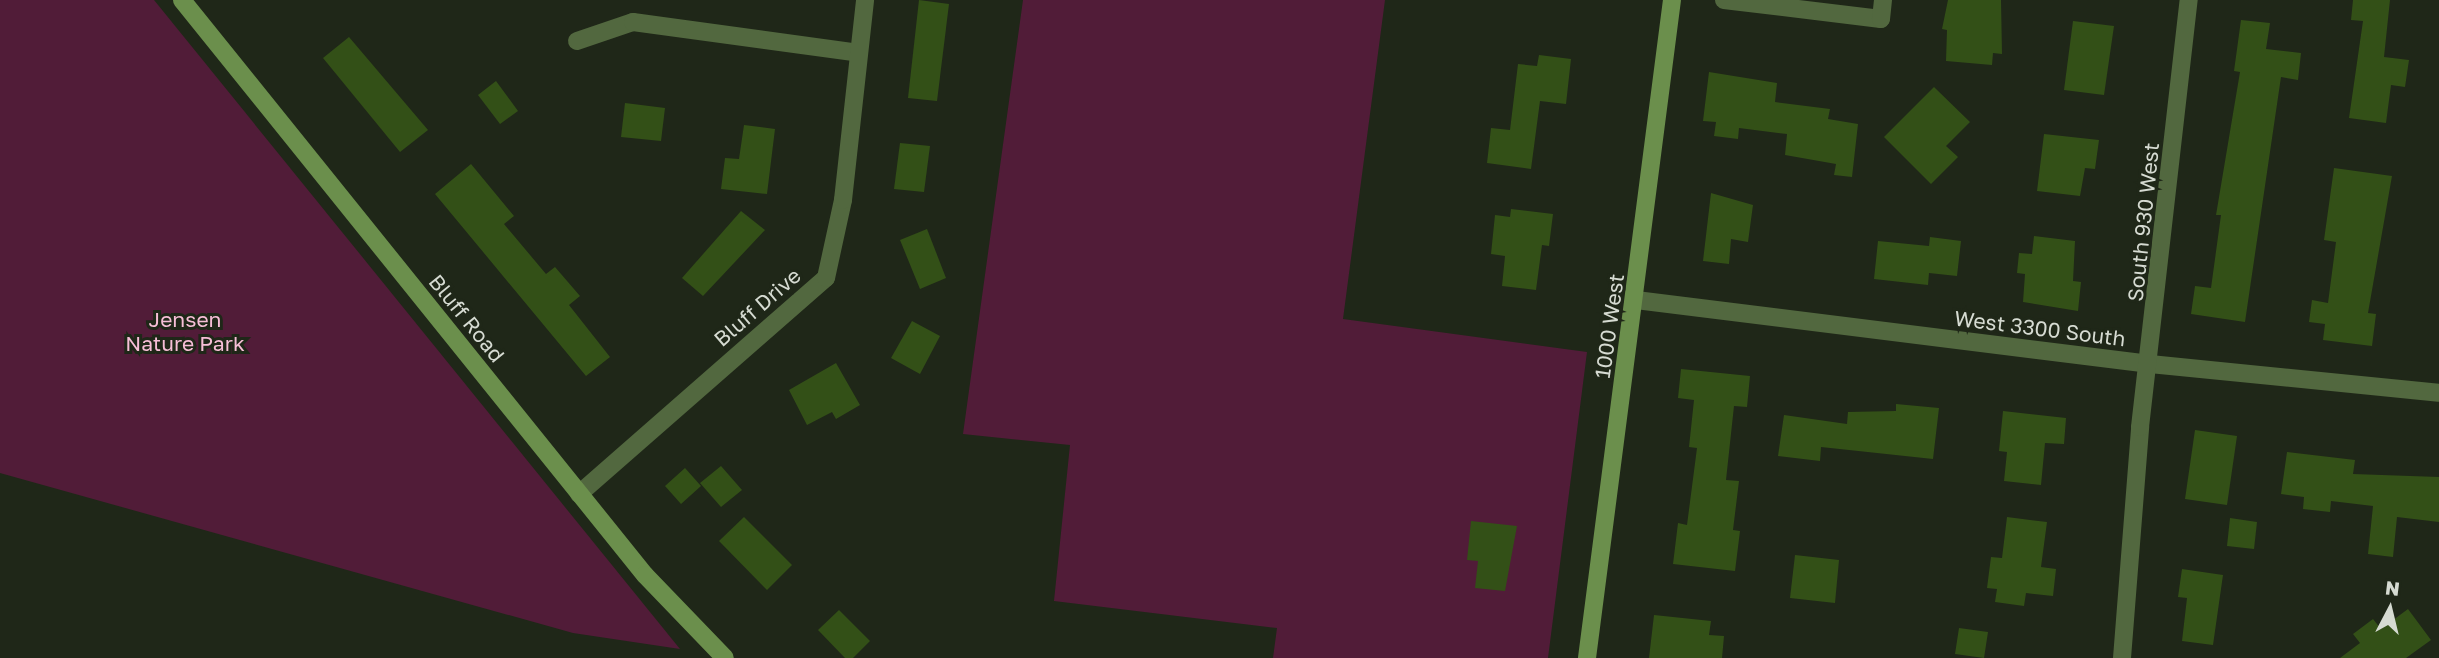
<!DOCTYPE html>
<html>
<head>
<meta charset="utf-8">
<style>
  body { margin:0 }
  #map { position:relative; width:2439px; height:658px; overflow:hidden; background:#1f2718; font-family:"Golos Text",sans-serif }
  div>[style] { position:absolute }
  .green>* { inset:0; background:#511c38 }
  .building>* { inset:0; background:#335017 }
  .minor>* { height:18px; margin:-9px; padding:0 9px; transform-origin:9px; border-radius:9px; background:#52683f }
  .secondary>* { height:18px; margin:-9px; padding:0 9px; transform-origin:9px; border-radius:9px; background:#6b8f4c }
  span { translate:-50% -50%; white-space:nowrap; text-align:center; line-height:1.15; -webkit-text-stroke:6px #1f2718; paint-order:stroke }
  .street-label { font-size:21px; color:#d6dbd2 }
  .park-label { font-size:21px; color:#f7bed7 }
  .north { position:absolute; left:2355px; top:574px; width:70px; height:70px; -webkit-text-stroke:5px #1f2718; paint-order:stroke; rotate:7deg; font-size:19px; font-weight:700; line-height:28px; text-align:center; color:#d6dbd2 }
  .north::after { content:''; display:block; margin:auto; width:24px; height:32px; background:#d6dbd2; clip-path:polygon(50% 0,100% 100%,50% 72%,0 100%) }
</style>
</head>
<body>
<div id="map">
  <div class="green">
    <i style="clip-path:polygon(0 0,154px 0,680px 649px,573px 633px,0 473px)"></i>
    <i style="clip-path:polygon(1023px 0,1385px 0,1343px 319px,1587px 352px,1548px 658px,1273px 658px,1277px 628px,1054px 601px,1070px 445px,963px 434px)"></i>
  </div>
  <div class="building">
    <i style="clip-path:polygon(919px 0,949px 4px,937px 101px,908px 98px)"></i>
    <i style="clip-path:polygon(1948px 0,2001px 0,2002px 54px,1993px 53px,1992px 65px,1946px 61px,1947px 30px,1942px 29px)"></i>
    <i style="clip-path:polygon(2353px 0,2390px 0,2384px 57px,2409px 60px,2405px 87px,2391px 85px,2386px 123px,2349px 118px,2363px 21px,2351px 20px)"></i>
    <i style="clip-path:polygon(2241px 20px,2270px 23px,2266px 49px,2301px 53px,2298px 80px,2281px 77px,2245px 322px,2191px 314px,2195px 286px,2211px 288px,2221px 215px,2216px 215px,2240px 72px,2234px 71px)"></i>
    <i style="clip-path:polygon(2073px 21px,2114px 26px,2104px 95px,2064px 90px)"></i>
    <i style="clip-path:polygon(349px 37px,428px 130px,400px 152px,323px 58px)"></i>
    <i style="clip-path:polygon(1539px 55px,1571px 59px,1566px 104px,1540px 101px,1531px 169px,1487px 163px,1491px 128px,1510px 130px,1518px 64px,1537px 66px)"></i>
    <i style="clip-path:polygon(1709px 72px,1777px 83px,1775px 102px,1830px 109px,1828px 119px,1858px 124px,1852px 177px,1834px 175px,1836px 164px,1785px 155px,1787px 134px,1739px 128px,1738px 139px,1714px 136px,1716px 122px,1703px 121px)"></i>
    <i style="clip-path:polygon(496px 81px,518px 111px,500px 124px,478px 95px)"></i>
    <i style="clip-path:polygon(1934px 87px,1970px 122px,1946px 146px,1958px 157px,1931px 184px,1884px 137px)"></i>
    <i style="clip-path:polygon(625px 103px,665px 108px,661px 141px,621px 137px)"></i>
    <i style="clip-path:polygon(744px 125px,775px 129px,767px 194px,721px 189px,725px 158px,739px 159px)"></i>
    <i style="clip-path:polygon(2044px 134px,2099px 140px,2095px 169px,2085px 168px,2080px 196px,2037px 191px)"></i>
    <i style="clip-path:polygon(900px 143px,930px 146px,924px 192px,894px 189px)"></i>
    <i style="clip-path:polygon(471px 164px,514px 216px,504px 224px,546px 274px,555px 267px,580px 296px,569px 305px,610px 357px,586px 376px,435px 194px)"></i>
    <i style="clip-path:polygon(2334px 168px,2392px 176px,2368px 313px,2376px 314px,2372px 346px,2323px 340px,2325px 324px,2309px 322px,2312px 300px,2328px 303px,2336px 242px,2324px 240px)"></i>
    <i style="clip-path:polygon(1711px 193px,1753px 205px,1748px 242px,1731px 239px,1729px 264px,1703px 261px)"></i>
    <i style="clip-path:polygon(1511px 209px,1553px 214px,1549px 246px,1542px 245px,1536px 290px,1502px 286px,1505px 256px,1491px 254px,1495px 215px,1510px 217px)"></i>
    <i style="clip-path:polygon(741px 211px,765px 230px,703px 296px,682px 278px)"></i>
    <i style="clip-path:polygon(927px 229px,946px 278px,920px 289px,900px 240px)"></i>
    <i style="clip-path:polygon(2034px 236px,2075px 241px,2073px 281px,2081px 282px,2078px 311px,2023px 302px,2025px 274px,2017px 273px,2019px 253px,2032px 254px)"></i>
    <i style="clip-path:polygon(1930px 237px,1961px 241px,1957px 276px,1929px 273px,1928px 285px,1874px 279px,1878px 241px,1929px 246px)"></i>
    <i style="clip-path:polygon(912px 321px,940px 336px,920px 374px,891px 358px)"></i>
    <i style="clip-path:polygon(836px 363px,860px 405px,836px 419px,832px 412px,807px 425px,789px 390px)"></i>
    <i style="clip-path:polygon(1681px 369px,1750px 376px,1747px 407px,1734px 406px,1726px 480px,1739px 481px,1733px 530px,1740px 531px,1735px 571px,1673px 564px,1678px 523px,1687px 525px,1697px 448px,1689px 447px,1694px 400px,1678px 398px)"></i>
    <i style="clip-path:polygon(1896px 404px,1939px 408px,1933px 459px,1821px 447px,1820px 461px,1778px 456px,1784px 415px,1847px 424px,1848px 412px,1896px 411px)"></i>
    <i style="clip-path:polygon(2003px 411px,2066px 418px,2064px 444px,2045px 443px,2041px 485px,2004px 481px,2007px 452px,1999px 451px)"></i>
    <i style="clip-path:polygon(2195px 430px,2237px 436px,2227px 505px,2185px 499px)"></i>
    <i style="clip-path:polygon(2287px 452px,2355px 460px,2353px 474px,2439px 477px,2439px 522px,2397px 517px,2393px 557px,2368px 554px,2373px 506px,2331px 501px,2330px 512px,2303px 509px,2304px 497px,2281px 494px)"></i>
    <i style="clip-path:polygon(721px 466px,742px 490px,721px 507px,700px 483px)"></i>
    <i style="clip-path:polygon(685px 468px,701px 486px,681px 504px,665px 486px)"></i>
    <i style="clip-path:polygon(744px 517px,792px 565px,767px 590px,719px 541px)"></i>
    <i style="clip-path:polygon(2007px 517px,2047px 522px,2041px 567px,2056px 569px,2053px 596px,2026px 593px,2024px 606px,1995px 602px,1997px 589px,1987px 588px,1991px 557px,2002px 558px)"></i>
    <i style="clip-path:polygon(2230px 518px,2257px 522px,2254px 549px,2227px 546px)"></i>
    <i style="clip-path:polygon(1471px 521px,1517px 526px,1505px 591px,1475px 588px,1478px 561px,1467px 560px)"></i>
    <i style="clip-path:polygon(1795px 555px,1839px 560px,1835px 603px,1790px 598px)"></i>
    <i style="clip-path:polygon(2182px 569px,2223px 575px,2213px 645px,2182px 641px,2187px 598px,2178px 597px)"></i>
    <i style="clip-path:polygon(2408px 609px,2431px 640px,2406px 658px,2340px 658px,2360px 643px,2353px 634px,2373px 619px,2381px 629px)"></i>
    <i style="clip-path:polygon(839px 610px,870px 641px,853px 658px,845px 658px,818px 630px)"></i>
    <i style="clip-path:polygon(1654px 615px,1711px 621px,1709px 635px,1724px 636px,1722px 658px,1649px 658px)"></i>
    <i style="clip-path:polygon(1959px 628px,1988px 632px,1984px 658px,1955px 654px)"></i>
  </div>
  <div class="minor">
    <i style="left:1724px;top:0;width:158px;rotate:6.9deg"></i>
    <i style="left:1881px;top:19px;width:19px;rotate:-84deg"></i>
    <i style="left:577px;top:41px;width:59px;rotate:-18.7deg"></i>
    <i style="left:633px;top:22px;width:228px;rotate:7.8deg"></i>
    <i style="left:1636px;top:300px;width:518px;rotate:7.1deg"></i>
    <i style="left:2150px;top:364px;width:290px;rotate:5.7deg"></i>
    <i style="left:579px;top:494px;width:328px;rotate:-41.2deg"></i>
    <i style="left:826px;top:278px;width:80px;rotate:-77.7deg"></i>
    <i style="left:843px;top:200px;width:201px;rotate:-83.7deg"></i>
    <i style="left:2122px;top:658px;width:232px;rotate:-85.5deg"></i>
    <i style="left:2140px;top:427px;width:430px;rotate:-83.5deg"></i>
  </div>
  <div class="secondary">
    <i style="left:182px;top:0;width:738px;rotate:51.16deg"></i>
    <i style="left:645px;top:575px;width:115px;rotate:46.1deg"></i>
    <i style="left:1587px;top:658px;width:663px;rotate:-82.64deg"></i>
  </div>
  <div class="street-label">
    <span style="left:2143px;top:222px;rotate:-84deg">South 930 West</span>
    <span style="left:757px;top:307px;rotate:-41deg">Bluff Drive</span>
    <span style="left:467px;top:318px;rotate:51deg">Bluff Road</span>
    <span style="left:1609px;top:326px;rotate:-82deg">1000 West</span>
    <span style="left:2040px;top:328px;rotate:7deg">West 3300 South</span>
  </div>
  <div class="park-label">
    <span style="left:185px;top:331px">Jensen<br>Nature Park</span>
  </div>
  <div class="north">N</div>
</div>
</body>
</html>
